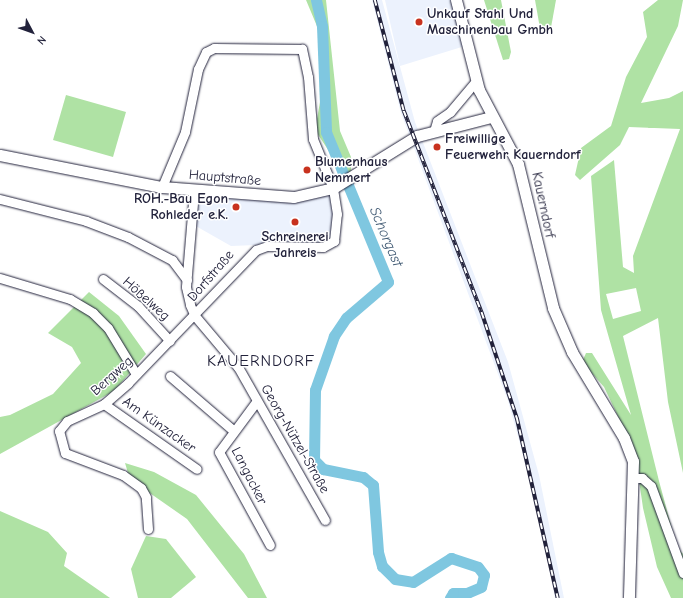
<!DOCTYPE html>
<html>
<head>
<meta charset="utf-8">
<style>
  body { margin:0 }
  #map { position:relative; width:683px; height:598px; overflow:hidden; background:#fff; font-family:"Comic Neue",sans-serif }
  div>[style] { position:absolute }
  .built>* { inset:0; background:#ecf2fd }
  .green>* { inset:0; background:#afe2a4 }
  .river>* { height:11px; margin:-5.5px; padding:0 5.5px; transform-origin:5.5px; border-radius:5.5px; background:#7fc7e0 }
  .roads { filter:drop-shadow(0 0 1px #22223b) drop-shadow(0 0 1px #22223b) }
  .minor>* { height:9px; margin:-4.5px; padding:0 4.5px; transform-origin:4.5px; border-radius:4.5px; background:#fff }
  .major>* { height:11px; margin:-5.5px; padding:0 5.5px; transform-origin:5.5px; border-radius:5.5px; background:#fff }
  .rail>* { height:3.5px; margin-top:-1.75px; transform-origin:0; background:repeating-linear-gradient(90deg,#fff 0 6px,#22223b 0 12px); box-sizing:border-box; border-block:1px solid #22223b }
  .dots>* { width:11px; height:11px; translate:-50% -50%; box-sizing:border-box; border:2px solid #fff; border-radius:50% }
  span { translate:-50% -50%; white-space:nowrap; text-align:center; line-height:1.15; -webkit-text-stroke:3px #fff; paint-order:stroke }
  .poi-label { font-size:14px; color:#22223b; font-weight:700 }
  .left { translate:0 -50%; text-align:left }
  .right { translate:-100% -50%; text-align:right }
  .street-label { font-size:14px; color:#22223b }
  .water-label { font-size:15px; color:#435c75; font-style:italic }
  .quarter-label { font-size:16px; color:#22223b; letter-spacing:1px }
  .north { position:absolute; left:12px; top:12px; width:40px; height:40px; -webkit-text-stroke:3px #fff; paint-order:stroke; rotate:131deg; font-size:11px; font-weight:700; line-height:16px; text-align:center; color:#22223b }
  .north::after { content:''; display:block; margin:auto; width:14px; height:18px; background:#22223b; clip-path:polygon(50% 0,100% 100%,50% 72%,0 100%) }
</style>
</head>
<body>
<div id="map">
  <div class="built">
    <i style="clip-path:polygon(372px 0,382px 0,415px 122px,508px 362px,539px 475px,564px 598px,555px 598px,535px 497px,508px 401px,401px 113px)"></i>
    <i style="clip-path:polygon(385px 0,452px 0,465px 46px,400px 66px)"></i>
    <i style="clip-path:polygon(332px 191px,335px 225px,330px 242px,231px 246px,194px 225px,196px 202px,203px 195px)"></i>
  </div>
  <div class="green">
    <i style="clip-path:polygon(306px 0,326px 0,340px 131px,351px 157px,351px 177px,343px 181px,342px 171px,315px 130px,320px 102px,319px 31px)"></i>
    <i style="clip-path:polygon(484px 0,501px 0,511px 52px,509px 59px,503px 60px)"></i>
    <i style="clip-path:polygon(535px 0,556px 0,550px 33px,541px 34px)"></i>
    <i style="clip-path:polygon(evenodd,658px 0,683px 0,678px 26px,641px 103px,669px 98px,683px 91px,683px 473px,668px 402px,658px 318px,623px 336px,659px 481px,677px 547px,683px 554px,683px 598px,671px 598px,657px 567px,643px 508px,635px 452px,604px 387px,582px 362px,586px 353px,592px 353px,631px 415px,601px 310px,591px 176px,614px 160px,623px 267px,634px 273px,633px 256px,680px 129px,629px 127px,620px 145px,580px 180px,575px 175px,581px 148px,611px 126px,626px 77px,647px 37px,643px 12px,658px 0,636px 288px,641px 311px,613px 319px,606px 294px,636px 288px)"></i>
    <i style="clip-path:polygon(66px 95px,126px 112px,113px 157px,53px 140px)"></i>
    <i style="clip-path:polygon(89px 292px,119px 316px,146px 354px,114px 391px,0 454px,0 417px,10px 415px,53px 394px,81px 363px,72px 347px,48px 333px)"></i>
    <i style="clip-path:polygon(125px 463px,154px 472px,196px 495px,244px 554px,267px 598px,248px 598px,187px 519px,144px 489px,128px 473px)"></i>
    <i style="clip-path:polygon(0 511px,48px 532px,67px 553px,64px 566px,110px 598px,0 598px)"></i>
    <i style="clip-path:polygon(146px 536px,166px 539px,196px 577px,171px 598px,138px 598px,131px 569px)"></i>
  </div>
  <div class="river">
    <i style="left:316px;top:0;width:27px;rotate:77deg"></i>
    <i style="left:322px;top:26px;width:106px;rotate:87.8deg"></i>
    <i style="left:326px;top:132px;width:162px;rotate:67.5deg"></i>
    <i style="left:388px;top:282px;width:55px;rotate:139.4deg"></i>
    <i style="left:346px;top:318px;width:22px;rotate:124deg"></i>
    <i style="left:334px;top:336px;width:57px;rotate:109.4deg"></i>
    <i style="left:315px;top:390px;width:70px;rotate:90.8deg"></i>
    <i style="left:314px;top:460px;width:13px;rotate:45deg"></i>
    <i style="left:323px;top:469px;width:41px;rotate:11.3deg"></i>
    <i style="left:363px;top:477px;width:13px;rotate:39deg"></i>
    <i style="left:373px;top:485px;width:67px;rotate:85.7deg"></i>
    <i style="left:378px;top:552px;width:15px;rotate:74deg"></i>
    <i style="left:382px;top:566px;width:18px;rotate:45deg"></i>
    <i style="left:395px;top:579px;width:18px;rotate:9deg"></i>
    <i style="left:413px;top:582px;width:45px;rotate:-32.3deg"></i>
    <i style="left:451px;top:558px;width:28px;rotate:18deg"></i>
    <i style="left:478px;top:567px;width:10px;rotate:53deg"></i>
    <i style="left:484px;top:575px;width:12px;rotate:104deg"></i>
    <i style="left:481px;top:587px;width:15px;rotate:157deg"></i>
    <i style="left:467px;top:593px;width:14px;rotate:180deg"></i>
    <i style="left:453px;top:593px;width:6px;rotate:121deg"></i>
  </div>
  <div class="roads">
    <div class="minor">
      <i style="left:434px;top:131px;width:10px;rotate:-73deg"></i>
      <i style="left:437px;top:121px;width:16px;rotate:-35deg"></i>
      <i style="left:450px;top:112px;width:40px;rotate:-50deg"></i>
      <i style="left:194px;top:191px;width:96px;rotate:94.8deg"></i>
      <i style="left:186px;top:287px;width:18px;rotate:77deg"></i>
      <i style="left:190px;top:305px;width:12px;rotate:66deg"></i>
      <i style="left:195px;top:316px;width:67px;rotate:49.9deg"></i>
      <i style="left:238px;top:367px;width:176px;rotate:60.4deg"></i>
      <i style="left:0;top:199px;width:89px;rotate:14.3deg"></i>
      <i style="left:86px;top:221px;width:45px;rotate:20.9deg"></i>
      <i style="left:128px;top:237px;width:50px;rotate:27.6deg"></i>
      <i style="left:172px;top:260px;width:25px;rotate:53deg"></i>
      <i style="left:0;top:278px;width:73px;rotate:16.7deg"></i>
      <i style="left:70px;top:299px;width:27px;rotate:31deg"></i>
      <i style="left:93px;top:313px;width:21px;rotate:45deg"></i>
      <i style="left:108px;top:328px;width:54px;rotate:58.7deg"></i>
      <i style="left:103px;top:279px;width:44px;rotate:37.6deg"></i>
      <i style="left:138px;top:306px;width:47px;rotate:47.6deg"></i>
      <i style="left:170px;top:376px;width:84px;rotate:40.7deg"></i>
      <i style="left:256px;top:402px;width:62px;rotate:126.5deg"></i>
      <i style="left:219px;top:452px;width:106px;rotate:61.3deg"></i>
      <i style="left:104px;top:404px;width:113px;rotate:35deg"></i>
      <i style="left:633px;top:478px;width:9px"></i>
      <i style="left:642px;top:478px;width:12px;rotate:42deg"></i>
      <i style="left:651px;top:486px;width:93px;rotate:69.8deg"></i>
      <i style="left:148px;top:529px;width:32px;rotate:-94deg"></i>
      <i style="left:146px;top:497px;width:10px;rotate:-119deg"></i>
      <i style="left:141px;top:488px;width:22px;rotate:-144deg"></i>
      <i style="left:123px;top:475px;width:62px;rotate:-159.2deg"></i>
      <i style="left:65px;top:453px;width:23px;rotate:-105deg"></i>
      <i style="left:59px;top:431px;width:13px;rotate:-51deg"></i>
      <i style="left:67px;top:421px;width:41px;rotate:-24.7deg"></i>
      <i style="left:104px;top:404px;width:32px;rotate:-41deg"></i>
      <i style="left:128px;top:383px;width:185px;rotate:-46.1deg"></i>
      <i style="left:256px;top:250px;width:12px;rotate:-20deg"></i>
      <i style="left:267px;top:246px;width:56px;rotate:1deg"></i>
      <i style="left:323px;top:247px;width:13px;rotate:-29deg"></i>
      <i style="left:334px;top:241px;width:27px;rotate:-84deg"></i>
      <i style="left:337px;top:214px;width:26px;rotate:-99deg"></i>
      <i style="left:333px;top:188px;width:53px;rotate:-112.2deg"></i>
      <i style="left:313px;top:139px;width:62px;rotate:-94.6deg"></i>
      <i style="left:308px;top:77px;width:29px;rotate:-102deg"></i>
      <i style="left:302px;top:49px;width:88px;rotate:-179.3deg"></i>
      <i style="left:214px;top:48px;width:9px;rotate:153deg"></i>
      <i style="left:206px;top:52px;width:19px;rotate:115deg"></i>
      <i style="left:198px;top:69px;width:64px;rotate:101.7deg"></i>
      <i style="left:185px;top:132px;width:60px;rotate:112.7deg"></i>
    </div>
    <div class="major">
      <i style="left:456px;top:0;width:93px;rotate:75.7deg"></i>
      <i style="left:479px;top:90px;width:84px;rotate:62.2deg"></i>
      <i style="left:518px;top:164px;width:148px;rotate:76.3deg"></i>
      <i style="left:553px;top:308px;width:48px;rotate:66.6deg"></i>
      <i style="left:572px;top:352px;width:100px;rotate:58.8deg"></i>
      <i style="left:624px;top:438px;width:25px;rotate:69deg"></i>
      <i style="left:633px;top:461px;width:137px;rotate:91.7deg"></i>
      <i style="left:0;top:155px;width:165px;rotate:11.2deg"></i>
      <i style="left:162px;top:187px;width:132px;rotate:4.3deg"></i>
      <i style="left:294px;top:197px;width:40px;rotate:-13deg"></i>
      <i style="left:333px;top:188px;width:99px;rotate:-31.8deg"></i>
      <i style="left:417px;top:136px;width:76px;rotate:-14.4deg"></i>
    </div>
  </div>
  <div class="rail">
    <i style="left:375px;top:0;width:115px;rotate:75.4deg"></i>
    <i style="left:404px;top:111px;width:217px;rotate:68.9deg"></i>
    <i style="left:482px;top:313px;width:111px;rotate:71.6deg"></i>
    <i style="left:517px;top:418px;width:185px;rotate:77.2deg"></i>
  </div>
  <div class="dots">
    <i style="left:419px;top:22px;background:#c8321e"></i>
    <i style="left:437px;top:147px;background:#c8321e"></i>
    <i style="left:307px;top:170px;background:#c8321e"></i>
    <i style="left:236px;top:207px;background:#c8321e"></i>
    <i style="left:295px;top:222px;background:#c8321e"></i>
  </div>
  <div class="poi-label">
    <span class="left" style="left:427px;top:22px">Unkauf Stahl Und<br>Maschinenbau Gmbh</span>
    <span class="left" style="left:445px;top:147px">Freiwillige<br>Feuerwehr Kauerndorf</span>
    <span class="left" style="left:315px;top:170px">Blumenhaus<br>Nemmert</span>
    <span class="right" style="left:228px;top:207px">ROH.-Bau Egon<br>Rohleder e.K.</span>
    <span style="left:295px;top:245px">Schreinerei<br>Jahreis</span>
  </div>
  <div class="street-label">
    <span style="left:225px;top:178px;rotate:5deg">Hauptstraße</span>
    <span style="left:543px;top:205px;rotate:78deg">Kauerndorf</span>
    <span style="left:211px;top:276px;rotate:-49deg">Dorfstraße</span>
    <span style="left:146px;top:299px;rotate:42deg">Hößelweg</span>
    <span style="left:112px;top:376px;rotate:-42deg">Bergweg</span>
    <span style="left:159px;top:425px;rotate:35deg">Am Künzacker</span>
    <span style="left:295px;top:439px;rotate:60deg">Georg-Nützel-Straße</span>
    <span style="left:249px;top:476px;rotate:63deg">Langacker</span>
  </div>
  <div class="water-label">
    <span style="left:386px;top:237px;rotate:67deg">Schorgast</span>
  </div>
  <div class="quarter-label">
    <span style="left:261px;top:361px">KAUERNDORF</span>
  </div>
  <div class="north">N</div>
</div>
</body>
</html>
